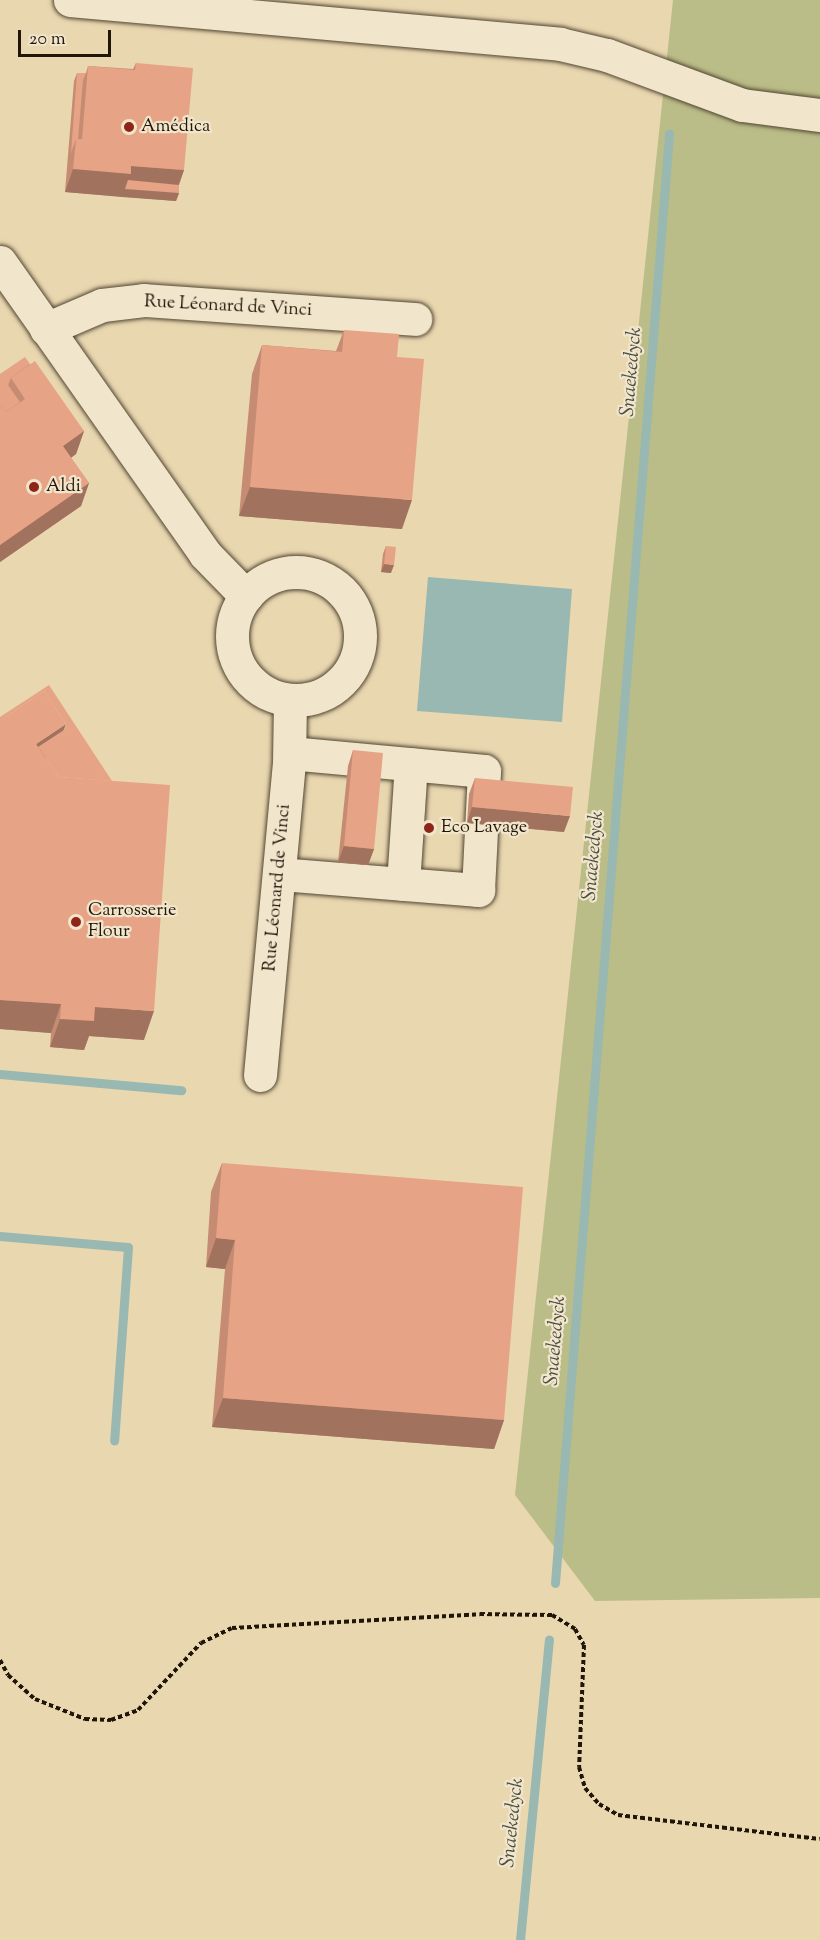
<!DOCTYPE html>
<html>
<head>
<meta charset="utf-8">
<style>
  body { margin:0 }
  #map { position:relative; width:820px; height:1940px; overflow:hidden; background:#e9d7b0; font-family:"Sorts Mill Goudy",serif }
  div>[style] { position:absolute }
  .green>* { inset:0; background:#bbbd88 }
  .water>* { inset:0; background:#98b8b1 }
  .stream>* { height:9px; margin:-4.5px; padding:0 4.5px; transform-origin:4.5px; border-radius:4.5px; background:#98b8b1 }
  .path>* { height:4px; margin-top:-2px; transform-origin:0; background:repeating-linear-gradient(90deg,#201608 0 4.5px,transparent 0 7.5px) }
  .roads { filter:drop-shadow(0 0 2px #524632) drop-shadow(0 0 2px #524632) }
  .minor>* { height:33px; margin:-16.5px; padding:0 16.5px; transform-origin:16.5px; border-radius:16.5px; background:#f1e5cc }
  .minor>.ring { margin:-16.5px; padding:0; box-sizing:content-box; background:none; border:33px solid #f1e5cc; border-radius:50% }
  .wall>* { inset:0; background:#c68c73 }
  .shaded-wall>* { inset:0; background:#a1725e }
  .building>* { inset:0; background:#e6a386 }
  .dots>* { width:16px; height:16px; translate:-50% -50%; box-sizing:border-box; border:3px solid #f1e5cc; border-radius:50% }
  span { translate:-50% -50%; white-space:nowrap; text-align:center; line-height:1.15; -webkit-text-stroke:4.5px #f1e5cc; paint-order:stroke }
  .poi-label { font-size:18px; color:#201608 }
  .left { translate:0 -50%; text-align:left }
  .street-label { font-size:18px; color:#201608 }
  .water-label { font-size:20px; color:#4a4f43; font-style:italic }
  .scale { position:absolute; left:18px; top:30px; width:93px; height:27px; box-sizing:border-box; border:3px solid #201608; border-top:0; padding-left:8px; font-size:18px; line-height:21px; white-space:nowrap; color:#201608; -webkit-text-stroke:4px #f1e5cc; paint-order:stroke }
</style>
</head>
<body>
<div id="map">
  <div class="green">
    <i style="clip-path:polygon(673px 0,820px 0,820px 1598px,595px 1601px,515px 1495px)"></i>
  </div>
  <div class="water">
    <i style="clip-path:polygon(428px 577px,572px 589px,562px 722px,417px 711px)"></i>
  </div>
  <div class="stream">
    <i style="left:0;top:1074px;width:182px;rotate:5.1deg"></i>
    <i style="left:0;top:1236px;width:128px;rotate:4.9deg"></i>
    <i style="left:128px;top:1247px;width:194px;rotate:94.1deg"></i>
    <i style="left:555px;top:1583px;width:1454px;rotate:-85.5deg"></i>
    <i style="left:520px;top:1940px;width:302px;rotate:-84.5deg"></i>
  </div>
  <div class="path">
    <i style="left:0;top:1660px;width:17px;rotate:62deg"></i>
    <i style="left:8px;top:1675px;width:36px;rotate:42deg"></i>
    <i style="left:35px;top:1699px;width:54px;rotate:21.8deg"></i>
    <i style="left:85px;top:1719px;width:26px;rotate:2deg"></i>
    <i style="left:111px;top:1720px;width:29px;rotate:-20deg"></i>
    <i style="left:138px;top:1710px;width:92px;rotate:-46.8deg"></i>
    <i style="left:201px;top:1643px;width:34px;rotate:-26deg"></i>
    <i style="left:232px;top:1628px;width:248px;rotate:-3.2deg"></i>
    <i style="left:480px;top:1614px;width:72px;rotate:0.8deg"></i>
    <i style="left:552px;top:1615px;width:27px;rotate:31deg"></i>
    <i style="left:575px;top:1629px;width:18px;rotate:61deg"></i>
    <i style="left:584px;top:1645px;width:122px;rotate:92.3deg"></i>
    <i style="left:579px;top:1767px;width:22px;rotate:74deg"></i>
    <i style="left:585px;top:1788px;width:21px;rotate:49deg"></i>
    <i style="left:599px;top:1804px;width:22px;rotate:30deg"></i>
    <i style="left:618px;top:1815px;width:203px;rotate:6.8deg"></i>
  </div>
  <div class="roads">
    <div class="minor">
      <i style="left:70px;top:0;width:492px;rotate:5.1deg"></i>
      <i style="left:560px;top:44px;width:48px;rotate:13.2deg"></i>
      <i style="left:607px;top:55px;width:144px;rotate:20.3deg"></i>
      <i style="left:742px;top:105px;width:79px;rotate:7.3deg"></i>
      <i style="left:0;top:262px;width:357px;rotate:54.9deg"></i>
      <i style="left:205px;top:554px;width:59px;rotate:45.7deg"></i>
      <i style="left:46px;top:329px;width:61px;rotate:-23.2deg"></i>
      <i style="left:102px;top:305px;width:42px;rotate:-6.8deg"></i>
      <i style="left:144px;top:300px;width:272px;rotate:4deg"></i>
      <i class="ring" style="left:232px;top:572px;width:95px;height:95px"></i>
      <i style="left:279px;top:874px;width:200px;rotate:4.6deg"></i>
      <i style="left:478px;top:890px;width:119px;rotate:-87.1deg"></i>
      <i style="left:484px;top:771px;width:195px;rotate:-174.7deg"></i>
      <i style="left:403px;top:884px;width:120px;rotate:-86.2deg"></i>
      <i style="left:260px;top:1075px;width:312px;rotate:-84.7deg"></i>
      <i style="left:289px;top:764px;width:64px;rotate:-89.1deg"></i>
    </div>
  </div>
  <div class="wall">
    <i style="clip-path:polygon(136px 63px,184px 170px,179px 185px,179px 193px,176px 201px,65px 192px,74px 81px,77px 73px,86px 73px,88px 66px,133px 69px)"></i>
    <i style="clip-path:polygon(344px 330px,397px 357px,402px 529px,239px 516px,252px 374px,262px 345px,336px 351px)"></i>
    <i style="clip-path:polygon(30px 364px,84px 431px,76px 454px,71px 458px,89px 483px,81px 506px,0 562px,0 374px)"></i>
    <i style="clip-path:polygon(386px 546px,391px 573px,381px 572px,383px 554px)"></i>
    <i style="clip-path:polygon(0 717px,144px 1040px,89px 1036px,84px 1050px,50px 1047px,51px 1033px,0 1029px)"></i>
    <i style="clip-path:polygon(353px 750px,374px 849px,368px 865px,338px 862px,348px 766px)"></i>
    <i style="clip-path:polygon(475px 778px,564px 832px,467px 823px,469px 794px)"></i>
    <i style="clip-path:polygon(222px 1163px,504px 1420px,494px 1449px,212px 1427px,225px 1269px,206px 1267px,211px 1192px)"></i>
  </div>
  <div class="shaded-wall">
    <i style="clip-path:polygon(131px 166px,184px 170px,176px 192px,179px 193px,176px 201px,122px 197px,125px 188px,122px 197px,65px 192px,73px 169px)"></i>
    <i style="clip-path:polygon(84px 431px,76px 454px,55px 469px,63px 446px)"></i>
    <i style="clip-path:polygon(89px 483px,81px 506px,0 562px,0 545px)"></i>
    <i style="clip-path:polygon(250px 487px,412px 500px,402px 529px,239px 516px)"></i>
    <i style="clip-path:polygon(384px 564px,394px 565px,391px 573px,381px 572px)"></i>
    <i style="clip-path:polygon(66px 724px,55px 753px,42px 761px,36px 744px)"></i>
    <i style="clip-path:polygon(472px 807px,570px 816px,564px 832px,467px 823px)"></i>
    <i style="clip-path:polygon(344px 846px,374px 849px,368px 865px,338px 862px)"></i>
    <i style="clip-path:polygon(0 1000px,61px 1004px,51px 1033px,0 1029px)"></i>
    <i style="clip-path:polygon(95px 1007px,154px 1011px,144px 1040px,89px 1036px,84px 1050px,50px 1047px,60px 1019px)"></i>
    <i style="clip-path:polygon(216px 1238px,235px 1240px,225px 1269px,206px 1267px)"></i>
    <i style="clip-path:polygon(223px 1398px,504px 1420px,494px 1449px,212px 1427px)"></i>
  </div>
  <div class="building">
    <i style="clip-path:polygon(136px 63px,193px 68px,184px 170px,131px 166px,131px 174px,73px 169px,76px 139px,82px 139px,88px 66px,135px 70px)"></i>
    <i style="clip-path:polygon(77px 73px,86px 73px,83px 80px,78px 139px,76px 139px,71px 153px)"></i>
    <i style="clip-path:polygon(128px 180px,179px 185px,179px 193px,125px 189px)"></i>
    <i style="clip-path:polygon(344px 330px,399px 334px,397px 357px,424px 359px,412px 500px,250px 487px,262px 345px,342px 352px)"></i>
    <i style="clip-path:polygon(25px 357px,30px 364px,11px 378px,8px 385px,20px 402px,6px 412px,0 404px,0 374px)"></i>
    <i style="clip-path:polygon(35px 361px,84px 431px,63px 446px,89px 483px,0 545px,0 404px,6px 412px,25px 399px,11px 378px)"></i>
    <i style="clip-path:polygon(386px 546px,396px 547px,394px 565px,384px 564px)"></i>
    <i style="clip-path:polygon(49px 685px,112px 781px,59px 777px,38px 747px,64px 730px,66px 724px,44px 691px,0 721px,0 717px)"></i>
    <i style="clip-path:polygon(44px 691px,66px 724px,36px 744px,59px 777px,170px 785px,154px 1011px,95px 1007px,94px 1021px,60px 1019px,61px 1004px,0 1000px,0 721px)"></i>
    <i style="clip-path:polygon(353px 750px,383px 753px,374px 849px,344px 846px)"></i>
    <i style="clip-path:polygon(475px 778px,573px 787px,570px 816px,472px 807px)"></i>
    <i style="clip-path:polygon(222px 1163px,523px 1187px,504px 1420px,223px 1398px,235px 1240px,216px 1238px)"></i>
  </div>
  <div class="dots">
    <i style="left:129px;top:127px;background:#8f2418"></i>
    <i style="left:34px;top:487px;background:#8f2418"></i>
    <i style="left:429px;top:828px;background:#8f2418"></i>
    <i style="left:76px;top:922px;background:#8f2418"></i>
  </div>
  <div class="poi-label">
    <span class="left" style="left:141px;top:127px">Amédica</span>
    <span class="left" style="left:46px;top:487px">Aldi</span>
    <span class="left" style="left:441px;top:828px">Eco Lavage</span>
    <span class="left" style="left:88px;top:922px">Carrosserie<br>Flour</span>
  </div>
  <div class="street-label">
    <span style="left:228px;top:307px;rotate:3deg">Rue Léonard de Vinci</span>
    <span style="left:278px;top:888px;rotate:-85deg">Rue Léonard de Vinci</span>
  </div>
  <div class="water-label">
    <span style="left:632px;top:372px;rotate:-85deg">Snaekedyck</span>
    <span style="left:594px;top:856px;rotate:-85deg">Snaekedyck</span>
    <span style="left:556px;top:1341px;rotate:-85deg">Snaekedyck</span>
    <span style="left:513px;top:1823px;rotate:-84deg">Snaekedyck</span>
  </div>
  <div class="scale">20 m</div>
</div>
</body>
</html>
